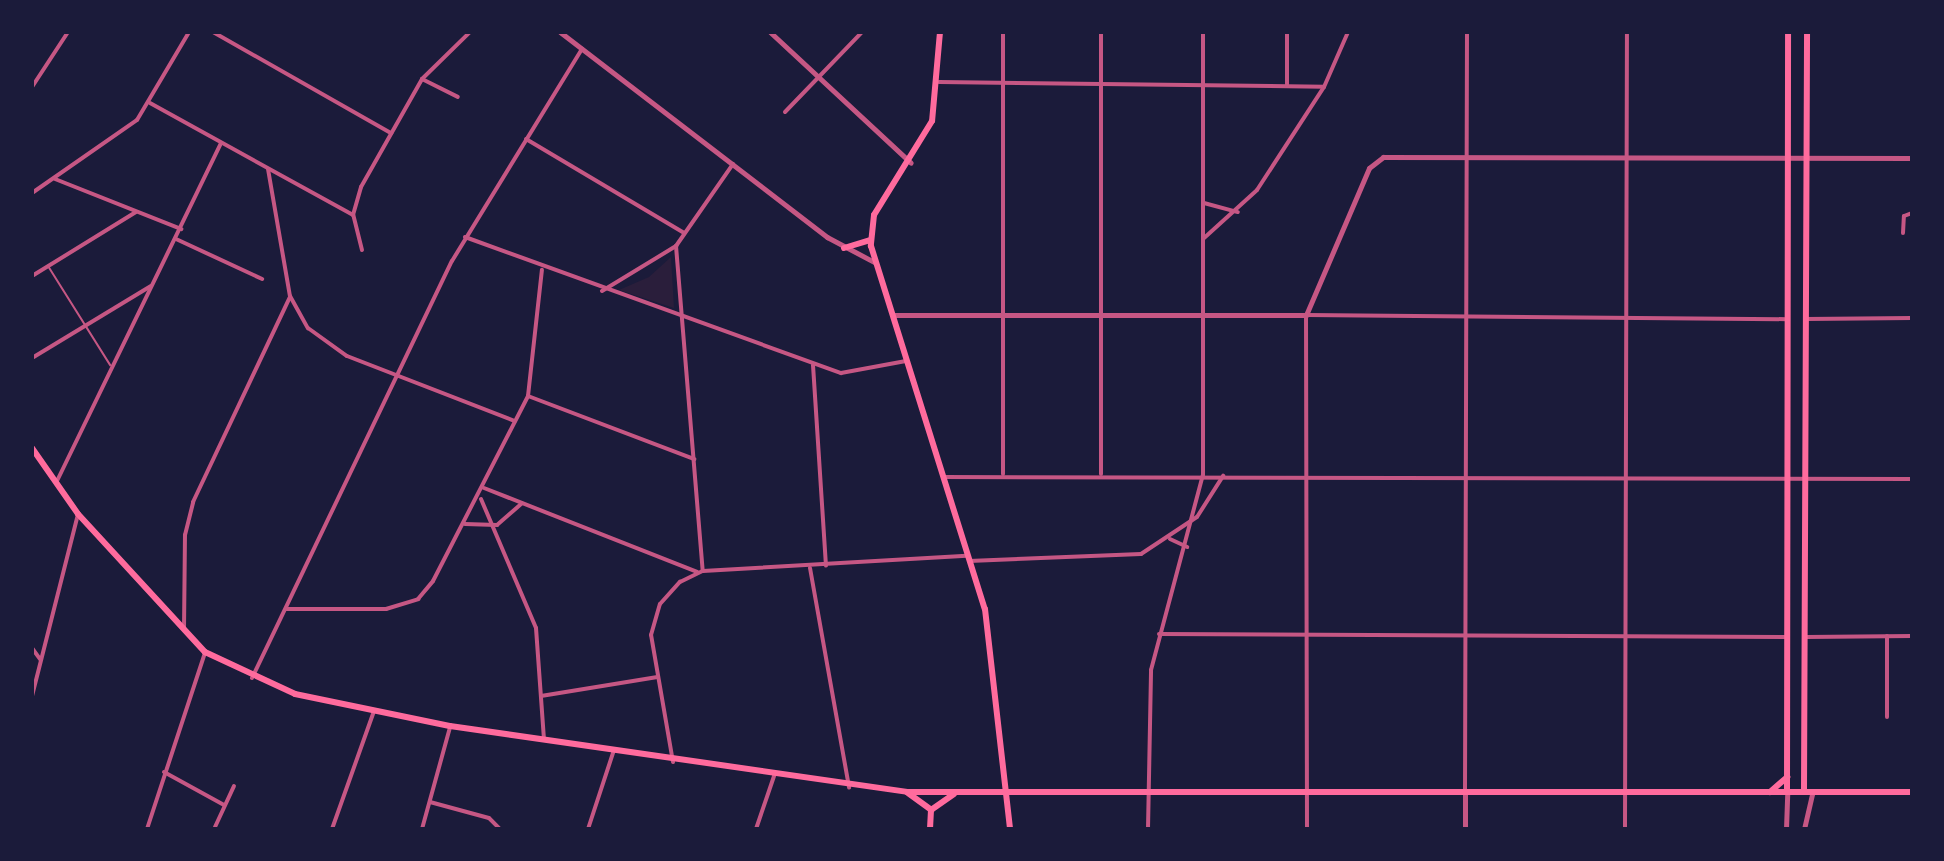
<!DOCTYPE html>
<html>
<head>
<meta charset="utf-8">
<style>
  body { margin:0 }
  #map { position:relative; width:1944px; height:861px; overflow:hidden; background:#1b1b3a; font-family:Helvetica,sans-serif }
  div>[style] { position:absolute }
  .green>* { inset:0; background:#2a1e3b }
  .service>* { height:2px; margin:-1px; padding:0 1px; transform-origin:1px; border-radius:1px; background:#c65784 }
  .minor>* { height:4px; margin:-2px; padding:0 2px; transform-origin:2px; border-radius:2px; background:#c65784 }
  .tertiary>* { height:5px; margin:-2.5px; padding:0 2.5px; transform-origin:2.5px; border-radius:2.5px; background:#c65784 }
  .secondary>* { height:6px; margin:-3px; padding:0 3px; transform-origin:3px; border-radius:3px; background:#ff6b9d }
  span { translate:-50% -50%; white-space:nowrap; text-align:center; line-height:1.15; -webkit-text-stroke:6px #1b1b3a; paint-order:stroke }
  .frame { position:absolute; inset:0; border:34px solid #1b1b3a; pointer-events:none }
</style>
</head>
<body>
<div id="map">
  <div class="green">
    <i style="clip-path:polygon(671px 257px,674px 308px,619px 290px,649px 277px)"></i>
  </div>
  <div class="service">
    <i style="left:48px;top:266px;width:117px;rotate:57.9deg"></i>
  </div>
  <div class="minor">
    <i style="left:213px;top:32px;width:205px;rotate:29.6deg"></i>
    <i style="left:1003px;top:32px;width:442px;rotate:90deg"></i>
    <i style="left:1101px;top:32px;width:442px;rotate:90deg"></i>
    <i style="left:422px;top:79px;width:40px;rotate:26.6deg"></i>
    <i style="left:939px;top:82px;width:385px;rotate:0.7deg"></i>
    <i style="left:1287px;top:86px;width:54px;rotate:-90deg"></i>
    <i style="left:32px;top:87px;width:66px;rotate:-56.8deg"></i>
    <i style="left:150px;top:103px;width:232px;rotate:28.9deg"></i>
    <i style="left:785px;top:112px;width:111px;rotate:-46.1deg"></i>
    <i style="left:526px;top:139px;width:184px;rotate:30.7deg"></i>
    <i style="left:268px;top:169px;width:129px;rotate:80.2deg"></i>
    <i style="left:290px;top:296px;width:37px;rotate:61deg"></i>
    <i style="left:308px;top:328px;width:48px;rotate:35.7deg"></i>
    <i style="left:347px;top:356px;width:180px;rotate:21.2deg"></i>
    <i style="left:55px;top:179px;width:136px;rotate:21.6deg"></i>
    <i style="left:32px;top:193px;width:128px;rotate:-34.8deg"></i>
    <i style="left:137px;top:120px;width:102px;rotate:-59.4deg"></i>
    <i style="left:1204px;top:203px;width:35px;rotate:15deg"></i>
    <i style="left:1903px;top:233px;width:17px;rotate:-87deg"></i>
    <i style="left:1904px;top:216px;width:9px;rotate:-21deg"></i>
    <i style="left:465px;top:237px;width:400px;rotate:19.9deg"></i>
    <i style="left:841px;top:373px;width:66px;rotate:-10.5deg"></i>
    <i style="left:176px;top:239px;width:95px;rotate:24.9deg"></i>
    <i style="left:1203px;top:239px;width:73px;rotate:-42.2deg"></i>
    <i style="left:1257px;top:190px;width:123px;rotate:-57deg"></i>
    <i style="left:1324px;top:87px;width:60px;rotate:-66.4deg"></i>
    <i style="left:676px;top:246px;width:326px;rotate:85.3deg"></i>
    <i style="left:362px;top:250px;width:36px;rotate:-104deg"></i>
    <i style="left:353px;top:215px;width:29px;rotate:-74deg"></i>
    <i style="left:361px;top:187px;width:124px;rotate:-60.5deg"></i>
    <i style="left:422px;top:79px;width:67px;rotate:-44.4deg"></i>
    <i style="left:32px;top:276px;width:122px;rotate:-31.6deg"></i>
    <i style="left:602px;top:291px;width:87px;rotate:-31.3deg"></i>
    <i style="left:676px;top:246px;width:100px;rotate:-55.2deg"></i>
    <i style="left:1806px;top:319px;width:106px;rotate:-0.5deg"></i>
    <i style="left:32px;top:358px;width:139px;rotate:-31.2deg"></i>
    <i style="left:813px;top:365px;width:201px;rotate:86.3deg"></i>
    <i style="left:528px;top:396px;width:178px;rotate:20.8deg"></i>
    <i style="left:943px;top:477px;width:969px;rotate:0.12deg"></i>
    <i style="left:56px;top:483px;width:378px;rotate:-64.1deg"></i>
    <i style="left:484px;top:488px;width:229px;rotate:21.5deg"></i>
    <i style="left:481px;top:499px;width:140px;rotate:66.9deg"></i>
    <i style="left:536px;top:628px;width:112px;rotate:85.9deg"></i>
    <i style="left:465px;top:524px;width:32px;rotate:2deg"></i>
    <i style="left:497px;top:525px;width:33px;rotate:-41deg"></i>
    <i style="left:1170px;top:539px;width:19px;rotate:25deg"></i>
    <i style="left:969px;top:561px;width:172px;rotate:-2.3deg"></i>
    <i style="left:1141px;top:554px;width:67px;rotate:-33.5deg"></i>
    <i style="left:1197px;top:517px;width:49px;rotate:-57.6deg"></i>
    <i style="left:810px;top:568px;width:223px;rotate:79.9deg"></i>
    <i style="left:286px;top:609px;width:100px"></i>
    <i style="left:386px;top:609px;width:34px;rotate:-17deg"></i>
    <i style="left:418px;top:599px;width:23px;rotate:-50deg"></i>
    <i style="left:433px;top:581px;width:208px;rotate:-62.8deg"></i>
    <i style="left:528px;top:396px;width:127px;rotate:-83.7deg"></i>
    <i style="left:184px;top:629px;width:94px;rotate:-89.4deg"></i>
    <i style="left:185px;top:535px;width:34px;rotate:-76deg"></i>
    <i style="left:193px;top:502px;width:227px;rotate:-64.7deg"></i>
    <i style="left:1159px;top:634px;width:628px;rotate:0.27deg"></i>
    <i style="left:1806px;top:637px;width:106px;rotate:-0.5deg"></i>
    <i style="left:32px;top:648px;width:14px;rotate:54deg"></i>
    <i style="left:252px;top:678px;width:462px;rotate:-64.4deg"></i>
    <i style="left:452px;top:261px;width:249px;rotate:-58.5deg"></i>
    <i style="left:32px;top:696px;width:188px;rotate:-75.8deg"></i>
    <i style="left:541px;top:696px;width:118px;rotate:-9.3deg"></i>
    <i style="left:1887px;top:717px;width:81px;rotate:-90deg"></i>
    <i style="left:673px;top:762px;width:129px;rotate:-99.8deg"></i>
    <i style="left:651px;top:635px;width:32px;rotate:-74deg"></i>
    <i style="left:660px;top:604px;width:30px;rotate:-48deg"></i>
    <i style="left:680px;top:582px;width:25px;rotate:-26deg"></i>
    <i style="left:703px;top:571px;width:264px;rotate:-3.3deg"></i>
    <i style="left:164px;top:772px;width:68px;rotate:28.8deg"></i>
    <i style="left:1465px;top:793px;width:761px;rotate:-89.85deg"></i>
    <i style="left:430px;top:802px;width:61px;rotate:15.2deg"></i>
    <i style="left:489px;top:818px;width:16px;rotate:45deg"></i>
    <i style="left:215px;top:827px;width:45px;rotate:-65.1deg"></i>
    <i style="left:147px;top:829px;width:185px;rotate:-71.8deg"></i>
    <i style="left:332px;top:829px;width:125px;rotate:-70.4deg"></i>
    <i style="left:422px;top:829px;width:106px;rotate:-74.6deg"></i>
    <i style="left:588px;top:829px;width:83px;rotate:-71.8deg"></i>
    <i style="left:756px;top:829px;width:56px;rotate:-71.2deg"></i>
    <i style="left:1148px;top:829px;width:159px;rotate:-88.9deg"></i>
    <i style="left:1151px;top:670px;width:202px;rotate:-75.1deg"></i>
    <i style="left:1203px;top:475px;width:443px;rotate:-90deg"></i>
    <i style="left:1307px;top:829px;width:514px;rotate:-90.11deg"></i>
    <i style="left:1306px;top:315px;width:481px;rotate:0.5deg"></i>
    <i style="left:1625px;top:829px;width:797px;rotate:-89.86deg"></i>
  </div>
  <div class="tertiary">
    <i style="left:560px;top:32px;width:337px;rotate:37.5deg"></i>
    <i style="left:827px;top:237px;width:53px;rotate:28deg"></i>
    <i style="left:770px;top:32px;width:192px;rotate:42.9deg"></i>
    <i style="left:893px;top:315px;width:413px"></i>
    <i style="left:1306px;top:315px;width:160px;rotate:-66.8deg"></i>
    <i style="left:1369px;top:168px;width:18px;rotate:-38deg"></i>
    <i style="left:1383px;top:157px;width:529px;rotate:0.11deg"></i>
    <i style="left:1465px;top:793px;width:36px;rotate:90deg"></i>
    <i style="left:1786px;top:829px;width:38px;rotate:-88deg"></i>
    <i style="left:1804px;top:829px;width:39px;rotate:-77deg"></i>
  </div>
  <div class="secondary">
    <i style="left:940px;top:32px;width:89px;rotate:95.1deg"></i>
    <i style="left:932px;top:121px;width:110px;rotate:121.7deg"></i>
    <i style="left:874px;top:215px;width:31px;rotate:96deg"></i>
    <i style="left:871px;top:246px;width:380px;rotate:72.6deg"></i>
    <i style="left:985px;top:609px;width:221px;rotate:83.5deg"></i>
    <i style="left:844px;top:248px;width:28px;rotate:-17deg"></i>
    <i style="left:32px;top:448px;width:80px;rotate:55.1deg"></i>
    <i style="left:78px;top:514px;width:188px;rotate:47.4deg"></i>
    <i style="left:205px;top:652px;width:99px;rotate:25deg"></i>
    <i style="left:295px;top:694px;width:158px;rotate:11.7deg"></i>
    <i style="left:450px;top:726px;width:462px;rotate:8.2deg"></i>
    <i style="left:907px;top:792px;width:1005px"></i>
    <i style="left:1787px;top:791px;width:759px;rotate:-89.92deg"></i>
    <i style="left:1804px;top:791px;width:759px;rotate:-89.77deg"></i>
    <i style="left:1770px;top:792px;width:23px;rotate:-41deg"></i>
    <i style="left:908px;top:793px;width:29px;rotate:36deg"></i>
    <i style="left:931px;top:810px;width:28px;rotate:-35deg"></i>
    <i style="left:930px;top:829px;width:19px;rotate:-87deg"></i>
  </div>
  <div class="frame"></div>
</div>
</body>
</html>
